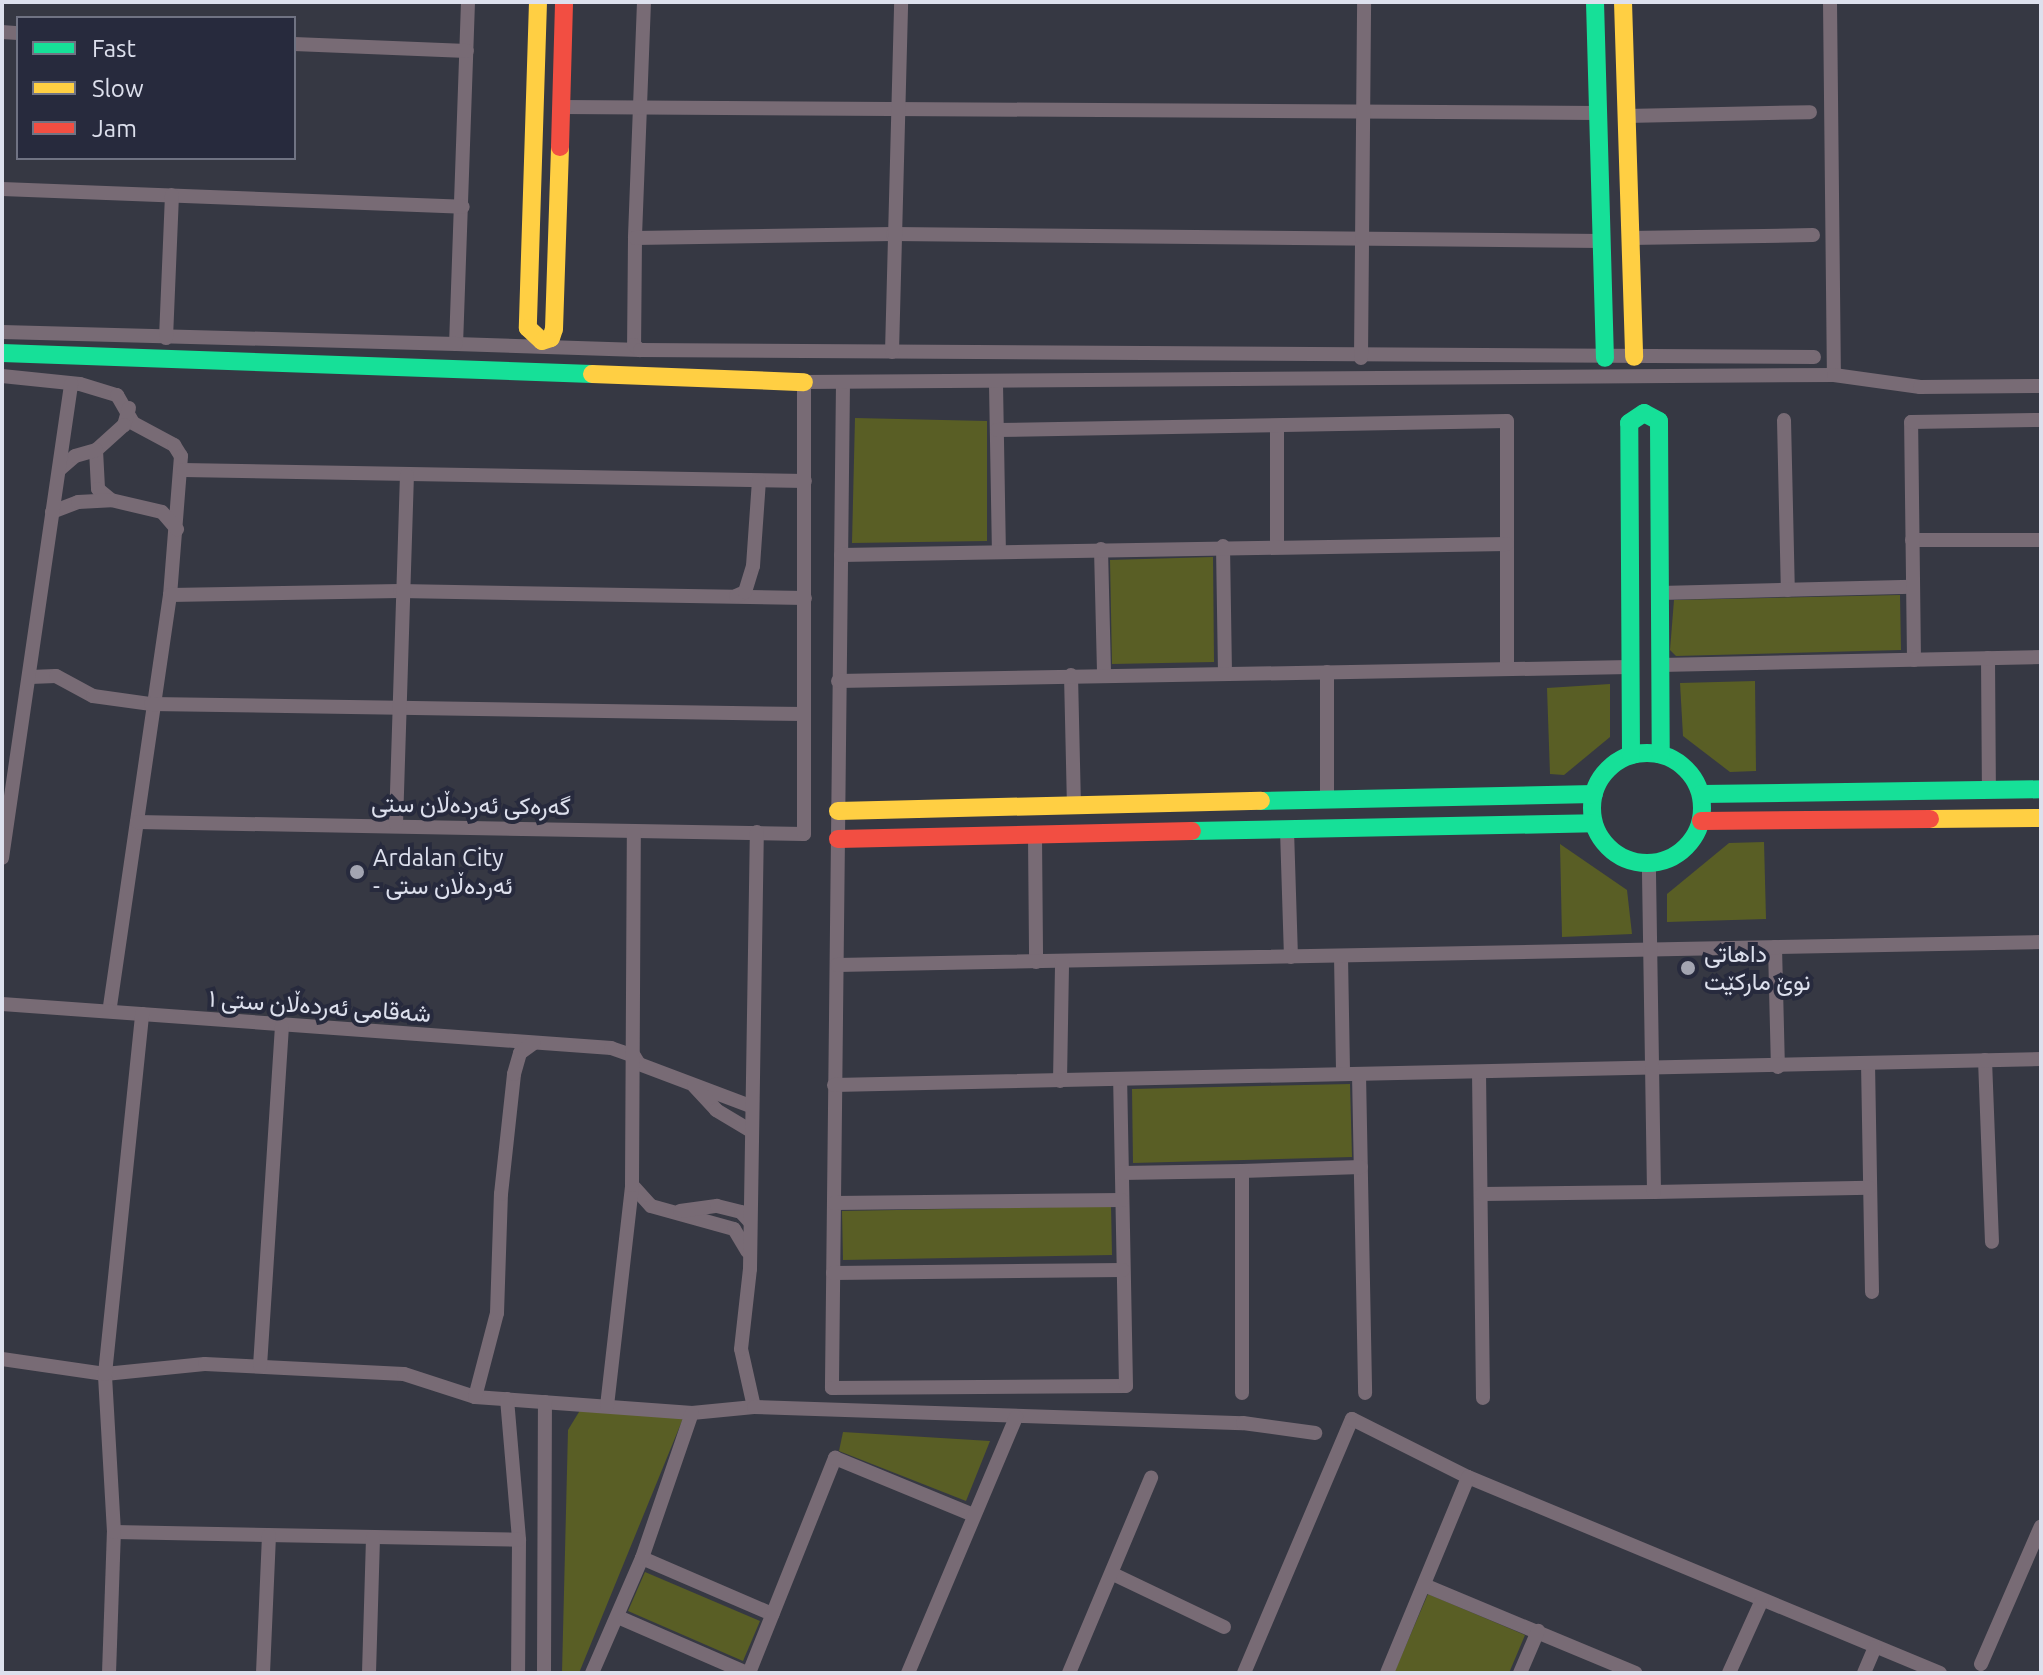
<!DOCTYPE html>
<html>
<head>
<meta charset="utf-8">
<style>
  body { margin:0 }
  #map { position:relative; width:2043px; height:1675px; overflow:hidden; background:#363843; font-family:Ubuntu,Vazirmatn,sans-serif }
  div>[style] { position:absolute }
  .green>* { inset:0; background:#595e25 }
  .street>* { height:14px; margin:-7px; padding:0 7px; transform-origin:7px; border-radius:7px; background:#786b75 }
  .fast>* { height:18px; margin:-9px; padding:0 9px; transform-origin:9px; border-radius:9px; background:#16e098 }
  .fast>.ring { margin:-9px; padding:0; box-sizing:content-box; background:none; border:18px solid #16e098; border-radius:50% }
  .slow>* { height:18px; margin:-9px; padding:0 9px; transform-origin:9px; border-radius:9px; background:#ffcf43 }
  .jam>* { height:18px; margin:-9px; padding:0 9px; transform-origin:9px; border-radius:9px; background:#f24e42 }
  .dots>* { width:22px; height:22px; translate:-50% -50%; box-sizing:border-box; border:4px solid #272a3d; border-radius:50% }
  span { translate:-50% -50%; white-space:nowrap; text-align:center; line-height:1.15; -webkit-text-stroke:8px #272a3d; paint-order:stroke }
  .street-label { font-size:24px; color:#dde0ed }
  .poi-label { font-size:24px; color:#dde0ed }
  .left { translate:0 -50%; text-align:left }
  .frame { position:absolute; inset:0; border:4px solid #dde0ed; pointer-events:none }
  .legend { position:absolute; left:16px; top:16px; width:280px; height:144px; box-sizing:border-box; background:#272a3d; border:2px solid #707383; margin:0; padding:10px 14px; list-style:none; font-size:24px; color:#dde0ed }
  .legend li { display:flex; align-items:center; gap:16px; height:40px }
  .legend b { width:40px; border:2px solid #707383 }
</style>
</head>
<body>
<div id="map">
  <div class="green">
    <i style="clip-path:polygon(855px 418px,987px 421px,987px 541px,852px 543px)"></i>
    <i style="clip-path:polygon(1213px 557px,1214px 662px,1112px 664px,1110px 560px)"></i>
    <i style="clip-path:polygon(1900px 595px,1901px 650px,1676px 656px,1670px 650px,1674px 600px)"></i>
    <i style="clip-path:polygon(1755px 681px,1756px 771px,1730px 772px,1683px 736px,1680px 683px)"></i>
    <i style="clip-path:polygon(1610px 684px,1610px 737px,1564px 775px,1550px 774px,1547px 688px)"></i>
    <i style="clip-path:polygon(1764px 842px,1766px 919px,1667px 922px,1667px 894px,1729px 843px)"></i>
    <i style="clip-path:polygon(1560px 844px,1627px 890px,1632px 934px,1562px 937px)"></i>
    <i style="clip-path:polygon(1350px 1084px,1352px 1157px,1133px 1163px,1132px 1089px)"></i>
    <i style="clip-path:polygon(1111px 1206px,1112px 1255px,843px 1260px,842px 1211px)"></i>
    <i style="clip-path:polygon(582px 1407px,686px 1411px,579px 1673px,562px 1673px,568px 1430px)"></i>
    <i style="clip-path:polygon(843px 1432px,990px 1441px,966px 1501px,839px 1451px)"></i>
    <i style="clip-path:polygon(645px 1572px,760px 1621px,743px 1661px,628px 1611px)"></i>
    <i style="clip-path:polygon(1428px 1594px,1525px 1635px,1509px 1673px,1394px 1673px)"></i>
  </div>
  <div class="street">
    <i style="left:468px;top:2px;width:342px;rotate:92deg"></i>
    <i style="left:456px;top:344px;width:184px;rotate:1.9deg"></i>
    <i style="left:644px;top:2px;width:236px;rotate:92.2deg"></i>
    <i style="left:635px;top:238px;width:107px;rotate:90.5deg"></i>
    <i style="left:634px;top:345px;width:8px;rotate:40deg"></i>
    <i style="left:640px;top:350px;width:1174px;rotate:0.34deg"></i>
    <i style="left:1830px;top:2px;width:373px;rotate:89.4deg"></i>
    <i style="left:2px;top:32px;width:16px;rotate:4deg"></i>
    <i style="left:294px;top:44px;width:173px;rotate:2.3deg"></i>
    <i style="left:561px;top:107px;width:1037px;rotate:0.33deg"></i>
    <i style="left:1626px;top:116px;width:184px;rotate:-1.2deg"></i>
    <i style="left:2px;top:189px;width:461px;rotate:2.2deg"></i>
    <i style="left:635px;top:238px;width:258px;rotate:-0.9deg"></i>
    <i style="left:893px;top:234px;width:708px;rotate:0.57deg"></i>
    <i style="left:1629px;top:238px;width:184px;rotate:-0.9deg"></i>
    <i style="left:2px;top:332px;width:454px;rotate:1.5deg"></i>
    <i style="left:166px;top:338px;width:143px;rotate:-87.6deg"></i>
    <i style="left:892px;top:352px;width:350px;rotate:-88.5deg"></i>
    <i style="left:1361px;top:358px;width:356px;rotate:-89.5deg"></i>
    <i style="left:2px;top:376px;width:78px;rotate:5.9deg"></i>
    <i style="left:80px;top:384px;width:39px;rotate:17deg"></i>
    <i style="left:117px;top:395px;width:32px;rotate:60deg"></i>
    <i style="left:133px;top:423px;width:47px;rotate:28.2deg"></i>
    <i style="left:174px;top:445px;width:13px;rotate:58deg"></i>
    <i style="left:181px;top:456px;width:139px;rotate:94.5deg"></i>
    <i style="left:170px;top:595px;width:420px;rotate:98.3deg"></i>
    <i style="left:843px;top:382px;width:1006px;rotate:90.63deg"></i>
    <i style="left:832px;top:1388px;width:294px;rotate:-0.4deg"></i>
    <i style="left:1126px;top:1386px;width:306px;rotate:-91.1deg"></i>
    <i style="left:996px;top:384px;width:168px;rotate:89deg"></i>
    <i style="left:129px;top:408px;width:18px;rotate:106deg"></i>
    <i style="left:124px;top:425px;width:38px;rotate:138deg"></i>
    <i style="left:96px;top:450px;width:39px;rotate:87deg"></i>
    <i style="left:98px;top:489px;width:17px;rotate:40deg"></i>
    <i style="left:111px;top:500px;width:52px;rotate:13.2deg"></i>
    <i style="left:162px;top:512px;width:23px;rotate:49deg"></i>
    <i style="left:1784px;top:420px;width:170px;rotate:88.7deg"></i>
    <i style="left:1277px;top:427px;width:118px;rotate:90deg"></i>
    <i style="left:997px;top:430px;width:510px;rotate:-1.01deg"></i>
    <i style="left:1507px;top:421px;width:247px;rotate:90deg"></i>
    <i style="left:59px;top:470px;width:21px;rotate:-41deg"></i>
    <i style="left:75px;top:456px;width:22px;rotate:-16deg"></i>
    <i style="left:183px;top:470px;width:622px;rotate:1.01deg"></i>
    <i style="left:52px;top:512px;width:28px;rotate:-21deg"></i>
    <i style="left:78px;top:502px;width:33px;rotate:-3deg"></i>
    <i style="left:1912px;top:540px;width:129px"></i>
    <i style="left:1223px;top:546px;width:127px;rotate:89.1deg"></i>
    <i style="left:1101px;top:549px;width:125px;rotate:88.6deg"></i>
    <i style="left:841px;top:555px;width:666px;rotate:-0.95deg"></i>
    <i style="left:1660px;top:593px;width:252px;rotate:-1.4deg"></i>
    <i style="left:170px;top:595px;width:230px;rotate:-1deg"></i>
    <i style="left:400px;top:591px;width:405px;rotate:1deg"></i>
    <i style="left:736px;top:596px;width:10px;rotate:-24deg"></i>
    <i style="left:745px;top:592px;width:27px;rotate:-73deg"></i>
    <i style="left:753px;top:566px;width:85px;rotate:-86deg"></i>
    <i style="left:1988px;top:658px;width:132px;rotate:89.6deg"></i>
    <i style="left:1914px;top:660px;width:238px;rotate:-90.7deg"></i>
    <i style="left:1911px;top:422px;width:130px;rotate:-0.9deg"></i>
    <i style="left:1660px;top:665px;width:381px;rotate:-1.2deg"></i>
    <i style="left:1071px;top:675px;width:130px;rotate:88.7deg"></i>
    <i style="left:30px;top:677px;width:26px;rotate:-2deg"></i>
    <i style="left:56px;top:676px;width:42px;rotate:28.4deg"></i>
    <i style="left:93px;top:696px;width:59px;rotate:7.9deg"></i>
    <i style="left:151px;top:704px;width:653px;rotate:0.88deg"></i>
    <i style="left:838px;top:681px;width:792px;rotate:-1.01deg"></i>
    <i style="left:1327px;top:799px;width:127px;rotate:-90deg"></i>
    <i style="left:137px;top:822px;width:667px;rotate:1.03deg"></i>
    <i style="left:804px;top:834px;width:452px;rotate:-90deg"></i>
    <i style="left:804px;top:382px;width:1030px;rotate:-0.39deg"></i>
    <i style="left:1834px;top:375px;width:87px;rotate:7.9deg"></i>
    <i style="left:1920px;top:387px;width:121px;rotate:-0.5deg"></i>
    <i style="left:396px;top:824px;width:349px;rotate:-88.2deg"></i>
    <i style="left:1287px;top:830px;width:127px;rotate:88.2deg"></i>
    <i style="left:1035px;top:836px;width:126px;rotate:89.5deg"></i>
    <i style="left:2px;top:858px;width:479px;rotate:-81.7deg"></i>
    <i style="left:1775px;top:947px;width:120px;rotate:88.6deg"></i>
    <i style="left:1341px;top:956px;width:118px;rotate:89deg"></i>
    <i style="left:837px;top:965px;width:1204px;rotate:-1.09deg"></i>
    <i style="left:2px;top:1004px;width:611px;rotate:4.13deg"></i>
    <i style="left:611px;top:1048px;width:24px;rotate:19deg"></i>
    <i style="left:634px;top:1056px;width:9px;rotate:58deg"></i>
    <i style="left:639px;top:1064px;width:119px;rotate:20.7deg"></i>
    <i style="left:1985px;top:1060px;width:182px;rotate:87.8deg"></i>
    <i style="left:1868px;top:1063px;width:229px;rotate:89deg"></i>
    <i style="left:1479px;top:1072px;width:326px;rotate:89.3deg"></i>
    <i style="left:1359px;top:1074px;width:319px;rotate:88.9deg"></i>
    <i style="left:1060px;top:1081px;width:119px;rotate:-89deg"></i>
    <i style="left:834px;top:1085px;width:1207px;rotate:-1.23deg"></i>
    <i style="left:694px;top:1086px;width:33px;rotate:47deg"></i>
    <i style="left:716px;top:1110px;width:41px;rotate:31deg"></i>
    <i style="left:1242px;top:1171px;width:119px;rotate:-1.9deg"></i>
    <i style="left:1122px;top:1173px;width:120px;rotate:-1deg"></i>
    <i style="left:1242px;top:1171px;width:222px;rotate:90deg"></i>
    <i style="left:632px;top:1185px;width:28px;rotate:48deg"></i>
    <i style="left:651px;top:1206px;width:86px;rotate:15.5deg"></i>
    <i style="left:734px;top:1229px;width:26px;rotate:59deg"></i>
    <i style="left:1654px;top:1192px;width:215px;rotate:-1.1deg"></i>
    <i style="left:1482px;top:1194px;width:172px;rotate:-0.7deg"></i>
    <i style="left:1654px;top:1192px;width:329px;rotate:-90.9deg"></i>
    <i style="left:834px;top:1203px;width:288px;rotate:-0.6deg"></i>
    <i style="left:680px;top:1211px;width:37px;rotate:-8deg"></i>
    <i style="left:717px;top:1206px;width:25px;rotate:14deg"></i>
    <i style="left:741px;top:1212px;width:13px;rotate:48deg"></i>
    <i style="left:833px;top:1273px;width:290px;rotate:-0.6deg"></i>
    <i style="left:2px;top:1359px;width:104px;rotate:8.3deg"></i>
    <i style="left:105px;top:1374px;width:100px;rotate:-5.7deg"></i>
    <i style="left:205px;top:1364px;width:199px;rotate:2.9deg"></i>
    <i style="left:404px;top:1374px;width:75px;rotate:17.9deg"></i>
    <i style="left:475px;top:1397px;width:218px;rotate:4.2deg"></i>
    <i style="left:692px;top:1413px;width:62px;rotate:-5.5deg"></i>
    <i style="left:754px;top:1407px;width:59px;rotate:-102.6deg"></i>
    <i style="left:741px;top:1349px;width:81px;rotate:-83.6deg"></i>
    <i style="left:750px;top:1269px;width:437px;rotate:-89.1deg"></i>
    <i style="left:260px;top:1366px;width:340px;rotate:-86.3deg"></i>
    <i style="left:475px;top:1397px;width:87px;rotate:-75.3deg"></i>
    <i style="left:497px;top:1313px;width:119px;rotate:-88.1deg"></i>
    <i style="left:501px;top:1194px;width:121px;rotate:-83.8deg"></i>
    <i style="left:514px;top:1074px;width:22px;rotate:-74deg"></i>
    <i style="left:520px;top:1053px;width:17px;rotate:-36deg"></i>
    <i style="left:507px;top:1399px;width:142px;rotate:85.1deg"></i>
    <i style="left:519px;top:1540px;width:133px;rotate:90.4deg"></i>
    <i style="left:607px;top:1406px;width:222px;rotate:-83.5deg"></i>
    <i style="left:632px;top:1185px;width:354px;rotate:-89.7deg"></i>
    <i style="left:754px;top:1407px;width:489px;rotate:1.9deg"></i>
    <i style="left:1243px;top:1423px;width:73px;rotate:7.9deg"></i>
    <i style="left:114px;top:1532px;width:405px;rotate:1.1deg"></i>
    <i style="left:642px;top:1558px;width:142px;rotate:23.3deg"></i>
    <i style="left:1113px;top:1574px;width:123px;rotate:25.5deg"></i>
    <i style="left:1424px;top:1585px;width:229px;rotate:22.6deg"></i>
    <i style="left:618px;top:1617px;width:141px;rotate:23.5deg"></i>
    <i style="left:1981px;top:1664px;width:150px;rotate:-66.5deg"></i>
    <i style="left:109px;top:1673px;width:141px;rotate:-88deg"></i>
    <i style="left:114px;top:1532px;width:158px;rotate:-93.3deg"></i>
    <i style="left:105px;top:1374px;width:362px;rotate:-84.1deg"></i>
    <i style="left:263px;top:1673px;width:138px;rotate:-87.5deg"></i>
    <i style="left:369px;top:1673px;width:136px;rotate:-88.3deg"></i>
    <i style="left:544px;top:1673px;width:271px;rotate:-89.8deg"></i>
    <i style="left:592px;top:1673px;width:125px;rotate:-66.5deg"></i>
    <i style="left:642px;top:1558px;width:153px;rotate:-71deg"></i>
    <i style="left:749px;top:1673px;width:232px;rotate:-68.2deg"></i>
    <i style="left:835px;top:1458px;width:149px;rotate:22.4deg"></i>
    <i style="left:908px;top:1673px;width:278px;rotate:-67.1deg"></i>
    <i style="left:1069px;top:1673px;width:212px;rotate:-67.2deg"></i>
    <i style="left:1244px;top:1673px;width:276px;rotate:-67deg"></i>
    <i style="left:1352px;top:1419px;width:130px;rotate:26.6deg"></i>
    <i style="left:1468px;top:1477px;width:511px;rotate:22.55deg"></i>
    <i style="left:1387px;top:1673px;width:212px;rotate:-67.5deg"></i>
    <i style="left:1520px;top:1673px;width:46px;rotate:-66.8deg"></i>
    <i style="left:1729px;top:1673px;width:80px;rotate:-65.7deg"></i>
    <i style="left:1864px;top:1673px;width:28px;rotate:-67deg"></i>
  </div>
  <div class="fast">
    <i style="left:1595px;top:2px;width:356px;rotate:88.4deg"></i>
    <i style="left:2px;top:353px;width:590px;rotate:2.04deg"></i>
    <i class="ring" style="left:1592px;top:753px;width:92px;height:92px"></i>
    <i style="left:1631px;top:755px;width:332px;rotate:-90.3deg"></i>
    <i style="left:1629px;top:423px;width:18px;rotate:-34deg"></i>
    <i style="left:1644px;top:413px;width:17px;rotate:28deg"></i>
    <i style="left:1659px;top:421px;width:332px;rotate:89.7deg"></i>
    <i style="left:1701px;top:794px;width:340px;rotate:-0.8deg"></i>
    <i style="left:1261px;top:801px;width:333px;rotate:-1.2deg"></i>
    <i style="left:1192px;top:831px;width:401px;rotate:-1.1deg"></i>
  </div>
  <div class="slow">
    <i style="left:538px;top:2px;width:326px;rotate:91.8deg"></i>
    <i style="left:528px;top:328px;width:19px;rotate:43deg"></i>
    <i style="left:542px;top:341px;width:9px;rotate:-18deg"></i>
    <i style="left:551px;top:338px;width:9px;rotate:-72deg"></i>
    <i style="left:554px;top:329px;width:182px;rotate:-88.1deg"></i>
    <i style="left:1623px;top:2px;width:355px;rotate:88.2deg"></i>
    <i style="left:592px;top:374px;width:212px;rotate:2.2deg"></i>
    <i style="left:838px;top:811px;width:423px;rotate:-1.4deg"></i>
    <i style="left:1930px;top:819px;width:111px;rotate:-0.5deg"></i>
  </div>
  <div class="jam">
    <i style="left:560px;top:147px;width:145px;rotate:-88.4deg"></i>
    <i style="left:1701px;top:821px;width:229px;rotate:-0.5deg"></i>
    <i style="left:838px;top:839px;width:354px;rotate:-1.3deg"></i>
  </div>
  <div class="dots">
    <i style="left:357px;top:872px;background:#a3a5b2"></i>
    <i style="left:1688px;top:968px;background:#a3a5b2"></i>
  </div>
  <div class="street-label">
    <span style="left:471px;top:805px;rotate:1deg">گەرەکی ئەردەڵان ستی</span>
    <span style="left:320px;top:1006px;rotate:4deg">شەقامی ئەردەڵان ستی ١</span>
  </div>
  <div class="poi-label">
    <span class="left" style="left:373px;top:872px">Ardalan City<br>- ئەردەڵان ستی</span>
    <span class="left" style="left:1704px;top:968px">داهاتی<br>نوێ مارکێت</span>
  </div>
  <div class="frame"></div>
  <ul class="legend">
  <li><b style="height:10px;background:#16e098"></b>Fast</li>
  <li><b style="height:10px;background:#ffcf43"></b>Slow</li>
  <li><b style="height:10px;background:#f24e42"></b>Jam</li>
  </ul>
</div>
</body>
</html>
